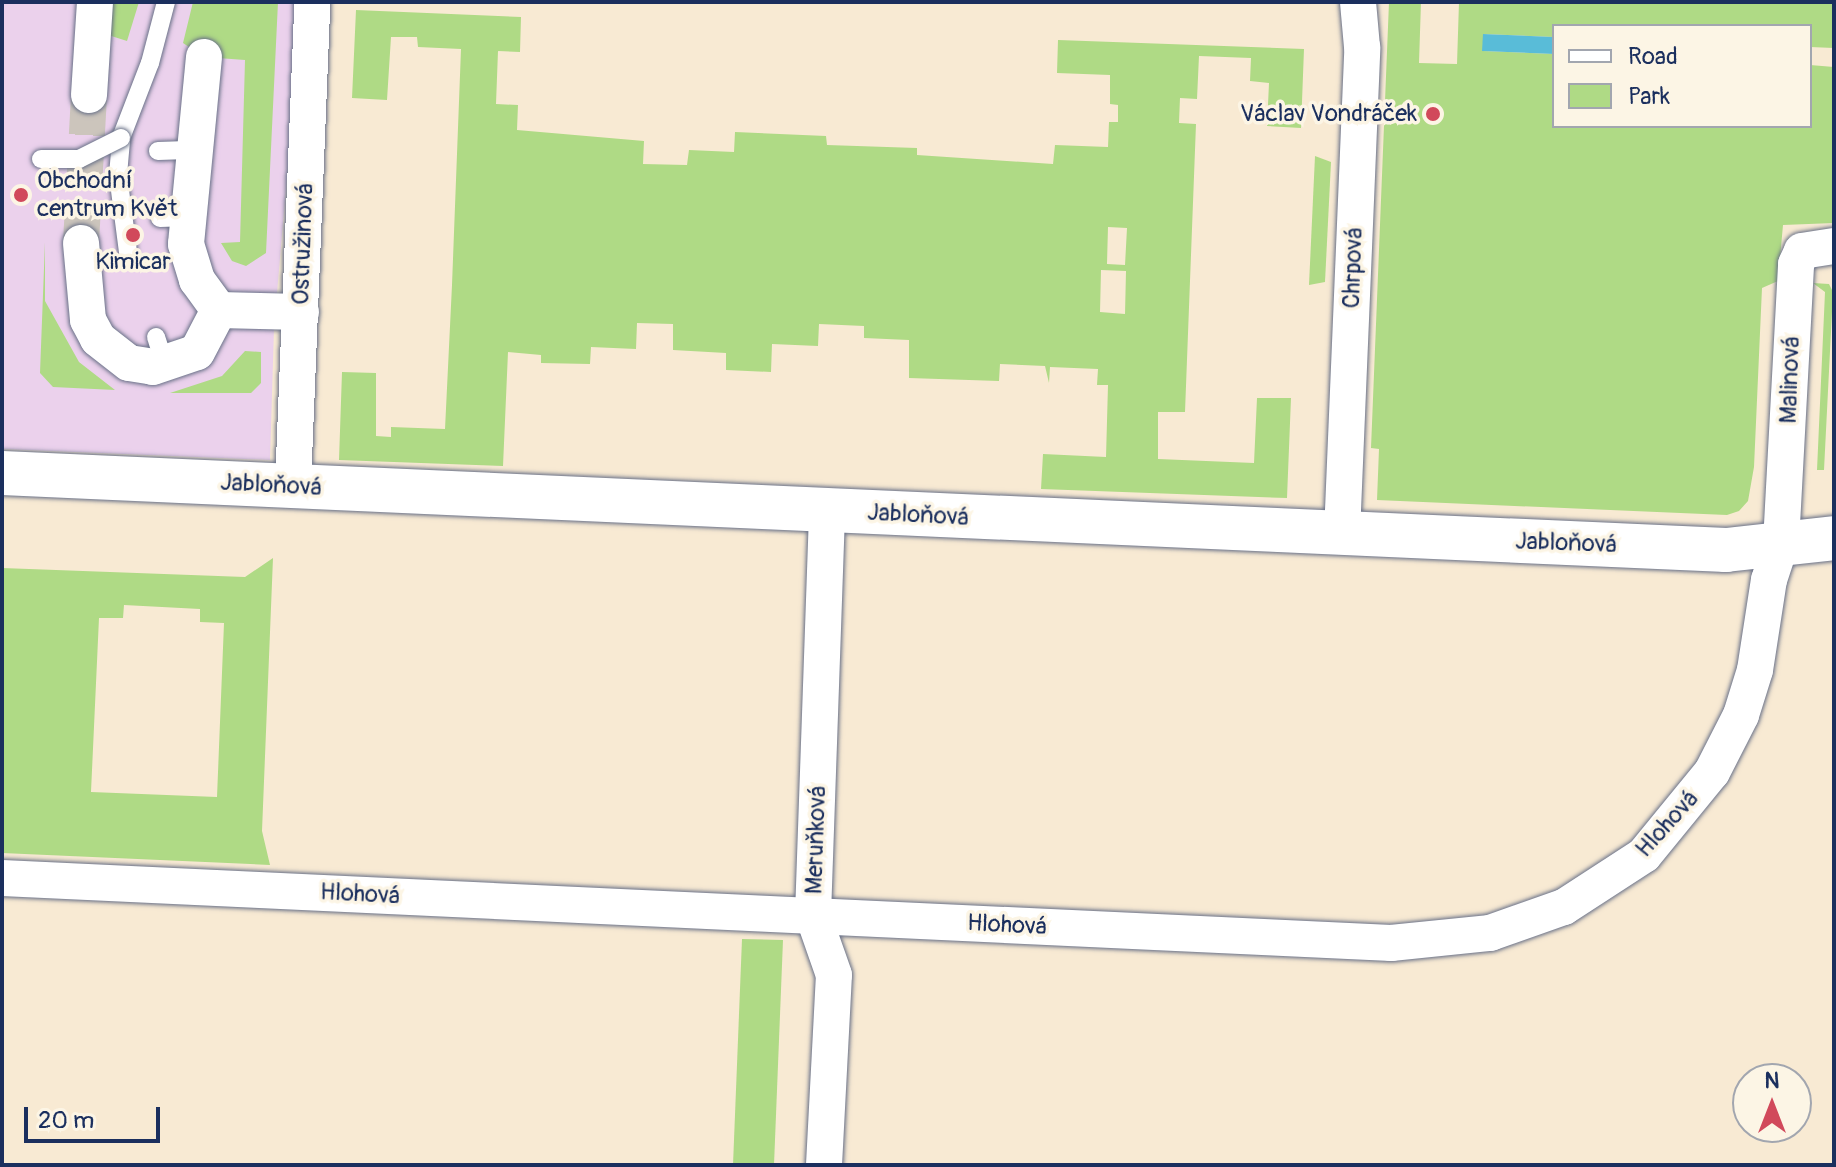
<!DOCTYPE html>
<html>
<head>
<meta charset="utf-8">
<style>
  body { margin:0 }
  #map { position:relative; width:1836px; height:1167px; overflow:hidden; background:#f8ead3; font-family:Pangolin,sans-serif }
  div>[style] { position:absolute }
  .built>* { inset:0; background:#ebd1ec }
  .green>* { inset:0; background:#afda85 }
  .water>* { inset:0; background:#59bcd8 }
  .minor-tunnel>* { height:36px; margin-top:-18px; transform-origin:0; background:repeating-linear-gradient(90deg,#ccc5bc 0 36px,transparent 0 54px) }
  .roads { filter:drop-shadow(0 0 2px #687087) drop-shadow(0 0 2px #687087) }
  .service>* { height:18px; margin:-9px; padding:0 9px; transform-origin:9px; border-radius:9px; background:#fff }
  .minor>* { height:36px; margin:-18px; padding:0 18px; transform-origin:18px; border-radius:18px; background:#fff }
  .tertiary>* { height:44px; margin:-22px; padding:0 22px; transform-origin:22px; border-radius:22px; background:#fff }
  .bridges { filter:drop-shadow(0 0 2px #687087) drop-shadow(0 0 2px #687087) }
  .service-bridge>* { height:18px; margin:-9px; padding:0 9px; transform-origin:9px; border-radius:9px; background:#fff }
  .dots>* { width:22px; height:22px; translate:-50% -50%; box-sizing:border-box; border:4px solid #fcf5e5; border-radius:50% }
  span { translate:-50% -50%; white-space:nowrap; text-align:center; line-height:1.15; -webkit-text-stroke:7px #fcf5e5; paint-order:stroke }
  .poi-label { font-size:24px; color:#1b2f5e }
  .right { translate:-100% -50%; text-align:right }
  .left { translate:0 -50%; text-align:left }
  .street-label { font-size:24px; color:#1b2f5e }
  .frame { position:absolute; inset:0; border:4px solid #1b2f5e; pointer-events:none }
  .legend { position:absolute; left:1552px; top:24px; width:260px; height:104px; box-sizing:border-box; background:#fcf5e5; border:2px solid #a2a6af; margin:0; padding:10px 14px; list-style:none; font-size:24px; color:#1b2f5e }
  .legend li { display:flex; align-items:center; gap:16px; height:40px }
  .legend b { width:40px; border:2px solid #a2a6af }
  .north { position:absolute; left:1732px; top:1063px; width:80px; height:80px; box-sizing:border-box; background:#fcf5e5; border:2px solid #a2a6af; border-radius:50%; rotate:0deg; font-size:22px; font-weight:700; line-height:32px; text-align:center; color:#1b2f5e }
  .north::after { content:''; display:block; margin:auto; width:28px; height:36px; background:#d1495b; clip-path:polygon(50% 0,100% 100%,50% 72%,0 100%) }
  .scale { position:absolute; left:24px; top:1107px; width:136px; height:36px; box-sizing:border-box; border:4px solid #1b2f5e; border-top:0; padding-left:10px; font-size:24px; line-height:28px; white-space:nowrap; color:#1b2f5e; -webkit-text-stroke:6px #fcf5e5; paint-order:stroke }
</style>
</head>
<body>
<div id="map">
  <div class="built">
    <i style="clip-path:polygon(2px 2px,302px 2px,274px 328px,270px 460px,2px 449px)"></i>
  </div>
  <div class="green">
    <i style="clip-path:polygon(111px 2px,139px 2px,127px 41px,105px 34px)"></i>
    <i style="clip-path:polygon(193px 2px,278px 2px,266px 253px,246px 266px,232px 261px,221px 243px,240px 242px,245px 60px,204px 57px,183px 43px)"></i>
    <i style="clip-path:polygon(1389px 2px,1421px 2px,1419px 63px,1457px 64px,1459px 2px,1834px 2px,1834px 48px,1810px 47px,1810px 26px,1554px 26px,1554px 37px,1483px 34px,1483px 51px,1554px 54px,1554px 126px,1810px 126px,1810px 65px,1834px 67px,1834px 223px,1783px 225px,1778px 281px,1762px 288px,1754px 467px,1748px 501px,1739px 511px,1727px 515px,1377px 500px,1379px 449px,1371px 448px)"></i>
    <i style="clip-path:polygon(evenodd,356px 10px,521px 17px,520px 52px,498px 51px,496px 104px,518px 105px,517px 130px,644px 141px,643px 164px,687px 165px,689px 150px,734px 152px,735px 132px,826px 136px,827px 145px,917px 148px,917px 155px,1053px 164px,1055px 145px,1108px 147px,1109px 122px,1118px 122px,1118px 105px,1110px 104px,1110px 75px,1057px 73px,1058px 40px,1304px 49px,1301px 128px,1267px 126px,1269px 83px,1250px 81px,1251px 58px,1199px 56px,1197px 99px,1180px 98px,1179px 123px,1196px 124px,1185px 412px,1158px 412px,1158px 459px,1254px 463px,1257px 398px,1291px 398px,1287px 498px,1041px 489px,1043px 454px,1106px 457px,1108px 385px,1097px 385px,1098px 369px,1050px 367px,1049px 383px,1045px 366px,1000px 364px,999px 381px,909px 378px,909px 340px,864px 338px,864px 326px,819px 324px,818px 346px,772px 344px,771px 372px,726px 370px,726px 353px,673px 350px,673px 324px,637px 323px,636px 349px,591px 347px,590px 364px,541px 363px,541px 355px,508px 352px,503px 466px,339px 460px,342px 372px,376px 373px,376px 436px,391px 437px,391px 427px,445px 429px,452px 285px,461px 49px,418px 47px,417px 37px,391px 37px,387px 100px,352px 98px,356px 10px,1108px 227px,1127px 228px,1125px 265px,1107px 264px,1108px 227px,356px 10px,1101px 270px,1126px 271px,1125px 314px,1100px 312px,1101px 270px)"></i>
    <i style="clip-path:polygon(1315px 156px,1331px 162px,1325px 282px,1309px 285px)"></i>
    <i style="clip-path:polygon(45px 242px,45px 301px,79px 362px,115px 390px,53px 387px,40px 373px)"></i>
    <i style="clip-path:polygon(1813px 283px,1829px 284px,1833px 292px,1824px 470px,1817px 470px,1825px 292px)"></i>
    <i style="clip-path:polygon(245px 351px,261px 352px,261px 383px,251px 393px,170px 393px,222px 376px)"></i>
    <i style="clip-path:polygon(evenodd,273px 558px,262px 831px,270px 865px,2px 853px,2px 568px,245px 577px,273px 558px,124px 605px,200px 609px,200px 622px,224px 623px,217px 797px,91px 792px,99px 618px,123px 618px,124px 605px)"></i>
    <i style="clip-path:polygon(742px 939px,783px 940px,774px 1165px,733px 1165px)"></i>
  </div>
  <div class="water">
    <i style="clip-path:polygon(1483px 34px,1554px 37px,1554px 54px,1482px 51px)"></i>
  </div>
  <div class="minor-tunnel">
    <i style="left:81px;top:243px;width:148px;rotate:-86.9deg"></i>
  </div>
  <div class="roads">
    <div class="service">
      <i style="left:158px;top:151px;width:37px;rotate:-2deg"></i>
      <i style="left:160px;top:218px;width:28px;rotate:-2deg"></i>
      <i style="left:128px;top:252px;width:78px;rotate:-97.4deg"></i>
      <i style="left:118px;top:175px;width:37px;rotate:-85deg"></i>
      <i style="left:121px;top:138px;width:80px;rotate:-68.9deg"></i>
      <i style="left:150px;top:63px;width:63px;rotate:-75.3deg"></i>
      <i style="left:156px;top:337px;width:28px;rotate:72deg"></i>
    </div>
    <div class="minor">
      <i style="left:204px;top:57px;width:188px;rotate:95.5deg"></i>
      <i style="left:186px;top:244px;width:38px;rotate:73deg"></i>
      <i style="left:197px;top:280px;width:37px;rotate:54deg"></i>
      <i style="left:89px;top:95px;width:93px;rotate:-86.3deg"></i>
      <i style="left:81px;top:243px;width:77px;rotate:84.8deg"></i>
      <i style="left:88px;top:320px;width:21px;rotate:62deg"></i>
      <i style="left:98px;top:339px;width:39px;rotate:38deg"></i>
      <i style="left:129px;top:363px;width:24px;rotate:9deg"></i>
      <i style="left:153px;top:367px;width:46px;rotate:-18.8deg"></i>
      <i style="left:197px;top:352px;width:47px;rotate:-62.4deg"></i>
      <i style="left:219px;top:310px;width:82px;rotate:1.4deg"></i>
      <i style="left:293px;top:485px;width:483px;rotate:-87.7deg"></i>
      <i style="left:1342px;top:534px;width:487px;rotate:-87.6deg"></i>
      <i style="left:1362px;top:47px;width:45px;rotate:-95.1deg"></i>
      <i style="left:2px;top:878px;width:1391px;rotate:2.68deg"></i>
      <i style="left:1391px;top:943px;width:100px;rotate:-5.8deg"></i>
      <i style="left:1490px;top:933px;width:78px;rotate:-19.4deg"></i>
      <i style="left:1564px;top:907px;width:95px;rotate:-33deg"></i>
      <i style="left:1644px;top:855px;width:107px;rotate:-50.7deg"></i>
      <i style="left:1712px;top:772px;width:64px;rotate:-63deg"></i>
      <i style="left:1741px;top:715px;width:47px;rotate:-72.7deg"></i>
      <i style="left:1755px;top:670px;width:91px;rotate:-81.2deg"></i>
      <i style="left:1769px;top:580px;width:39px;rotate:-72deg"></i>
      <i style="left:1781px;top:543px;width:279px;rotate:-86.9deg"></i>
      <i style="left:1796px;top:264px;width:14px;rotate:-65deg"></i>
      <i style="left:1802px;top:251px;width:32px;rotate:-9deg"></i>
      <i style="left:824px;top:1165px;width:190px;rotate:-87deg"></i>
      <i style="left:834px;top:975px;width:64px;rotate:-109.3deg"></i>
      <i style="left:813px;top:915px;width:404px;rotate:-88deg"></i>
    </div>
    <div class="tertiary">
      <i style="left:2px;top:473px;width:1726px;rotate:2.56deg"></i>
      <i style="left:1726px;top:550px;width:109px;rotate:-6.3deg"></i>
    </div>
  </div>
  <div class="bridges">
    <div class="service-bridge">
      <i style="left:41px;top:159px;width:38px"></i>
      <i style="left:79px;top:159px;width:47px;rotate:-26.6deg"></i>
    </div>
  </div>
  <div class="dots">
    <i style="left:1433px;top:114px;background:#d1495b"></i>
    <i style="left:21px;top:195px;background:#d1495b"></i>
    <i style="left:133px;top:235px;background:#d1495b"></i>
  </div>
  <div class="poi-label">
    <span class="right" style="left:1417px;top:114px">Václav Vondráček</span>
    <span class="left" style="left:37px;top:195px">Obchodní<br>centrum Květ</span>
    <span style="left:133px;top:262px">Kimicar</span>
  </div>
  <div class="street-label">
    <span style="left:303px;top:244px;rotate:-88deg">Ostružinová</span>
    <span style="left:1353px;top:268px;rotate:-88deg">Chrpová</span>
    <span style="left:1790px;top:380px;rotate:-88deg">Malinová</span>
    <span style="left:271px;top:485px;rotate:3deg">Jabloňová</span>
    <span style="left:918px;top:515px;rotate:3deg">Jabloňová</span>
    <span style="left:1566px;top:543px;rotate:2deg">Jabloňová</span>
    <span style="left:1667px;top:824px;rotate:-48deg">Hlohová</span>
    <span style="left:816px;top:840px;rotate:-88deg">Meruňková</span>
    <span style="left:360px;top:894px;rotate:3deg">Hlohová</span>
    <span style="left:1007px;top:925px;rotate:3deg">Hlohová</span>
  </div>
  <div class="frame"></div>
  <ul class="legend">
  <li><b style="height:10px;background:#fff"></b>Road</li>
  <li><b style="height:22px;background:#afda85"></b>Park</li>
  </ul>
  <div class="north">N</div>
  <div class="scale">20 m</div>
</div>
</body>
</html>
